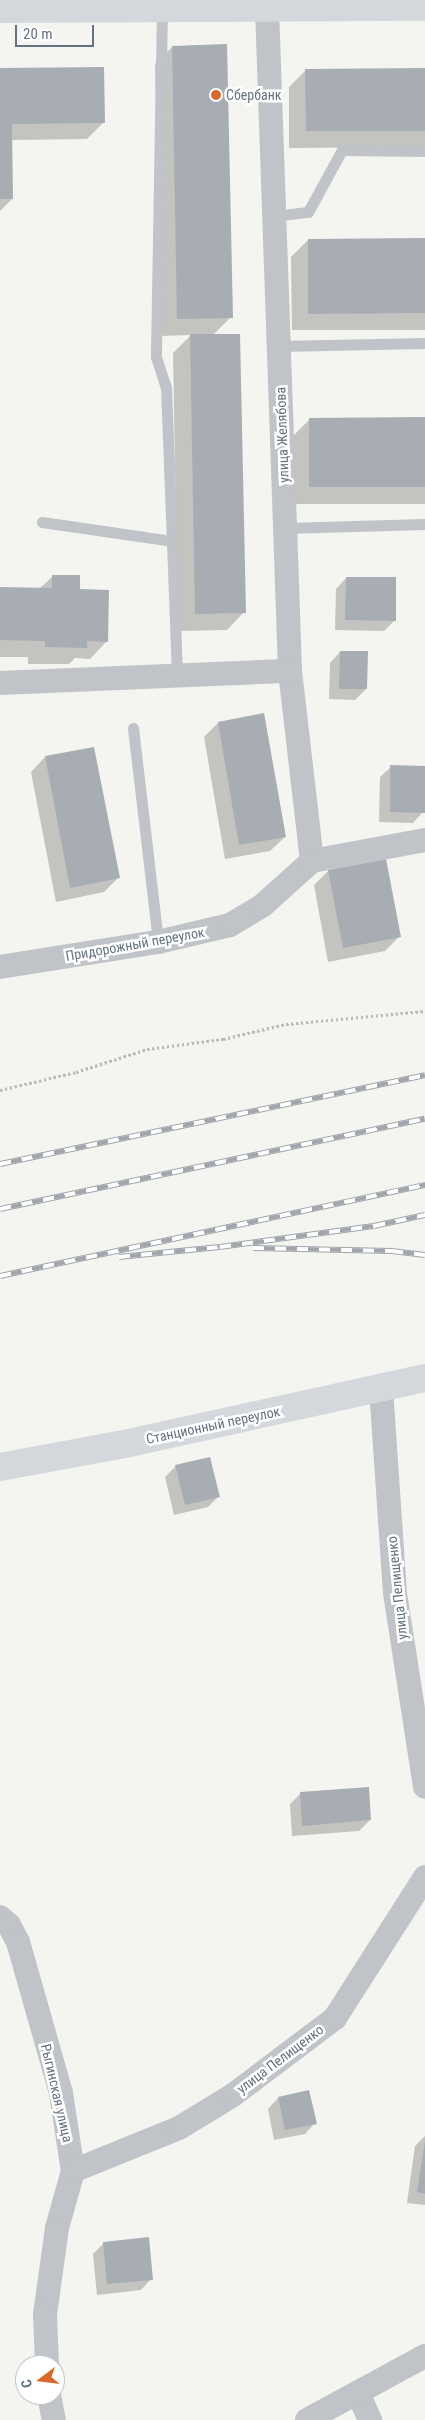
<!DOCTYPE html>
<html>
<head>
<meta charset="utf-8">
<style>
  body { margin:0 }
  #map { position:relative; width:425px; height:2420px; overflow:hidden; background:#f4f5f1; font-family:"Roboto Condensed",sans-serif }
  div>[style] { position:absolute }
  .shadow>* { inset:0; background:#0003 }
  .building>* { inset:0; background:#a7adb3 }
  .path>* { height:3px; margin-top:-1.5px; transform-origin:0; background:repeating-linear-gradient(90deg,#b8babd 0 2.5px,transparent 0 5px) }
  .lane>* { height:11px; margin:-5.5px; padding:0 5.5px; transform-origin:5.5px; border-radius:5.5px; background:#c0c3c7 }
  .street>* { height:24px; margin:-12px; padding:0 12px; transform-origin:12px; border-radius:12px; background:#c0c3c7 }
  .secondary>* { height:28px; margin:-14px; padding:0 14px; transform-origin:14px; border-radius:14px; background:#d4d8dc }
  .rail>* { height:5.5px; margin-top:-2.75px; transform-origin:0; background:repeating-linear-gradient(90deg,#fff 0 11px,#a1a6ac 0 22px); box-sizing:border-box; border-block:1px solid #a1a6ac }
  .dots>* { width:14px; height:14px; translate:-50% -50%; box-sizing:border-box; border:2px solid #fff; border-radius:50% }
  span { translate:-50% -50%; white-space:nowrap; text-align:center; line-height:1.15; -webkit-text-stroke:5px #fff; paint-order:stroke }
  .poi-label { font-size:14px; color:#657281 }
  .left { translate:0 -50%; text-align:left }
  .street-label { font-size:14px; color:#657281 }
  .north { position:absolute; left:15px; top:2355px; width:50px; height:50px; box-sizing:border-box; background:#fff; border:1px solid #c1c7cd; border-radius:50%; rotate:255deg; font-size:14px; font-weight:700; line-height:20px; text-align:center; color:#657281 }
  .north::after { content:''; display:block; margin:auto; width:18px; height:22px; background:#d9682d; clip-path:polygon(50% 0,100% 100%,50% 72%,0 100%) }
  .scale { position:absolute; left:15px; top:25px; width:79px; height:22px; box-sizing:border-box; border:2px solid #657281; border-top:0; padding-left:6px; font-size:15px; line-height:18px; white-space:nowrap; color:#657281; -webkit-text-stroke:4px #fff; paint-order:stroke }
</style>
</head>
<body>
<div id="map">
  <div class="shadow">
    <i style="clip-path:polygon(172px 47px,231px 317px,213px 335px,244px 612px,227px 630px,178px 631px,173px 353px,191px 335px,160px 336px,155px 64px)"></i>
    <i style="clip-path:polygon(0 69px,104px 122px,87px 139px,11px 140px,12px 199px,0 211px)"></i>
    <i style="clip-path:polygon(306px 70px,425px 70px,425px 147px,289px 148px,289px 87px)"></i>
    <i style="clip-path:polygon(308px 240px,425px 240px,425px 330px,292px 330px,291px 257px)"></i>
    <i style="clip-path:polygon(310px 419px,425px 419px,425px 504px,293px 504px,293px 436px)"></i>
    <i style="clip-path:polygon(0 575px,0 589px,39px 589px,53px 576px,79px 591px,107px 641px,90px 659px,75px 658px,69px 664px,28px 664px,28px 657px,0 657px)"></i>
    <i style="clip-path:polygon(346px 578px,395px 620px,384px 631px,335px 630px,336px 589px)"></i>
    <i style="clip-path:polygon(340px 652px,366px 689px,355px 700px,329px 699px,330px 663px)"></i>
    <i style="clip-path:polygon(218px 723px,285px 837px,270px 851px,225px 859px,204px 737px)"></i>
    <i style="clip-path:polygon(45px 757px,118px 878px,104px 892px,56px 902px,31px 772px)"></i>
    <i style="clip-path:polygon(391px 767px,423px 812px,413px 823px,379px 822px,380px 777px)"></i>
    <i style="clip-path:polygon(328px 871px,400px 936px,385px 951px,328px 962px,314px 885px)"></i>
    <i style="clip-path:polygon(176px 1466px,218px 1497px,208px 1507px,174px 1515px,165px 1477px)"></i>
    <i style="clip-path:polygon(300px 1794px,370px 1820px,359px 1831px,292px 1836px,290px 1804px)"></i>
    <i style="clip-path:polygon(278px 2098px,315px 2123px,305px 2134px,274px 2140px,268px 2109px)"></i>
    <i style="clip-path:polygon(425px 2136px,425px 2205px,407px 2203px,415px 2146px)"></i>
    <i style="clip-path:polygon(104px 2243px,151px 2279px,141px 2290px,97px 2295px,93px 2254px)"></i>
  </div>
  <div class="building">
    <i style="clip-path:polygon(227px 44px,233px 318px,177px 319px,172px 46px)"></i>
    <i style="clip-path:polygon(104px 67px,105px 123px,12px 124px,13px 199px,0 199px,0 68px)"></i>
    <i style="clip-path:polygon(425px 68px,425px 131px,306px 131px,305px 69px)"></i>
    <i style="clip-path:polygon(425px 238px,425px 313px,308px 314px,308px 239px)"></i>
    <i style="clip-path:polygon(190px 334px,240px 334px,246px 613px,195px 614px)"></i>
    <i style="clip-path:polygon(425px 417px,425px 487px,309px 487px,309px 418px)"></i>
    <i style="clip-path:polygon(52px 575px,80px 575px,80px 589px,109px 590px,108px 642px,87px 641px,87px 648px,45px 647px,45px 641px,0 640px,0 587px,52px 588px)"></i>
    <i style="clip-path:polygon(346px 577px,396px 577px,396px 621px,345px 620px)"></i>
    <i style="clip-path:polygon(340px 651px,368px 651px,367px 689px,339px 689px)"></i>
    <i style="clip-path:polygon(264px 713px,286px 837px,239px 845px,218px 722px)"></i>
    <i style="clip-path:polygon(94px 747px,120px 878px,70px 888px,45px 756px)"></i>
    <i style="clip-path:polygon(390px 765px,425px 766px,425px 813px,390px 812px)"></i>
    <i style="clip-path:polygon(386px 859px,401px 937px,343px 948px,328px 870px)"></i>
    <i style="clip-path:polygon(210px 1457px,220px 1497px,185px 1505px,175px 1465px)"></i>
    <i style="clip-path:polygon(369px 1787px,371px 1820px,302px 1826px,300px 1792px)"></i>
    <i style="clip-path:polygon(309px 2090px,317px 2124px,285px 2130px,278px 2097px)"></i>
    <i style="clip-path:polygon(425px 2141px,425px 2194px,417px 2192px)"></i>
    <i style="clip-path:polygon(149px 2237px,153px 2280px,107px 2284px,103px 2242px)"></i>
  </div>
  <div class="path">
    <i style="left:0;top:1090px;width:78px;rotate:-13.3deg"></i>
    <i style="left:76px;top:1072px;width:75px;rotate:-17.9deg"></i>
    <i style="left:147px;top:1049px;width:77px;rotate:-7.5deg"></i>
    <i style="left:223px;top:1039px;width:65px;rotate:-13.4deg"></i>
    <i style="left:286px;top:1024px;width:140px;rotate:-5.3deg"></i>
  </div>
  <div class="lane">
    <i style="left:162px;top:9px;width:348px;rotate:91deg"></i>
    <i style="left:156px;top:357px;width:32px;rotate:72deg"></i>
    <i style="left:166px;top:387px;width:288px;rotate:87.8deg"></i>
    <i style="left:274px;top:216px;width:34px;rotate:-7deg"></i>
    <i style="left:308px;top:212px;width:71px;rotate:-61.3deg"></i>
    <i style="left:342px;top:150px;width:83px;rotate:0.7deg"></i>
    <i style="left:278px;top:346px;width:147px;rotate:-1.2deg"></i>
    <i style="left:42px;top:522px;width:131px;rotate:8.3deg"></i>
    <i style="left:285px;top:528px;width:140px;rotate:-1.6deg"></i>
    <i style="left:133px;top:728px;width:215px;rotate:83.3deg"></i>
  </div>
  <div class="street">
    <i style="left:267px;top:8px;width:663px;rotate:88.01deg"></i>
    <i style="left:290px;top:671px;width:191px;rotate:83.4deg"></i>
    <i style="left:0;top:683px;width:290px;rotate:-2.4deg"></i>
    <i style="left:0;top:967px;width:160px;rotate:-9deg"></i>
    <i style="left:158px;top:942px;width:74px;rotate:-13.3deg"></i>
    <i style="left:230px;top:925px;width:39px;rotate:-31deg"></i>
    <i style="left:263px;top:905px;width:66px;rotate:-41.9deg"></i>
    <i style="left:312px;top:861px;width:115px;rotate:-10.5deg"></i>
    <i style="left:381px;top:1388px;width:205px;rotate:86.1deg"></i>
    <i style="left:395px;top:1593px;width:196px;rotate:81.2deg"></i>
    <i style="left:0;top:1917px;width:12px;rotate:42deg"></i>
    <i style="left:9px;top:1925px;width:19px;rotate:62deg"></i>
    <i style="left:18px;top:1942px;width:157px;rotate:74.1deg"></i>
    <i style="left:61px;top:2093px;width:79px;rotate:81.3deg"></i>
    <i style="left:73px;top:2171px;width:59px;rotate:105.7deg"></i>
    <i style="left:57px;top:2228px;width:88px;rotate:97.9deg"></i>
    <i style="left:45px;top:2315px;width:50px;rotate:87.7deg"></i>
    <i style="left:73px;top:2171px;width:114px;rotate:-22.1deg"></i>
    <i style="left:179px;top:2128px;width:63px;rotate:-31.4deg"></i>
    <i style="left:233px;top:2095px;width:128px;rotate:-37deg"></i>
    <i style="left:335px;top:2018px;width:167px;rotate:-57.4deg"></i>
    <i style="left:358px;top:2393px;width:30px;rotate:66deg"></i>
    <i style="left:49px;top:2395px;width:25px;rotate:79deg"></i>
    <i style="left:307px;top:2420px;width:134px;rotate:-28.5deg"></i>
  </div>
  <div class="secondary">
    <i style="left:0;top:9px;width:425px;rotate:-0.3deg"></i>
    <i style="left:0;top:1467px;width:131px;rotate:-10.5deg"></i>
    <i style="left:129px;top:1443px;width:303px;rotate:-12.4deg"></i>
  </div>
  <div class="rail">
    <i style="left:0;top:1164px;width:434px;rotate:-11.8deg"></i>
    <i style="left:0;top:1209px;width:434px;rotate:-12deg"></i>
    <i style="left:253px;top:1248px;width:139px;rotate:1.2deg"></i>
    <i style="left:392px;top:1251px;width:33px;rotate:7deg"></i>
    <i style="left:119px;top:1257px;width:101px;rotate:-5.7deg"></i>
    <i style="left:220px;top:1247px;width:155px;rotate:-7.8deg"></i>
    <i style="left:374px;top:1226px;width:52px;rotate:-12.2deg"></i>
    <i style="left:0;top:1276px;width:435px;rotate:-12.1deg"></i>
  </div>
  <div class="dots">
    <i style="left:216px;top:95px;background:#d9682d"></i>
  </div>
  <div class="poi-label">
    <span class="left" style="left:226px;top:95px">Сбербанк</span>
  </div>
  <div class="street-label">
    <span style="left:282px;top:435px;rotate:-92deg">улица Желябова</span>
    <span style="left:135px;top:944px;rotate:-10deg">Придорожный переулок</span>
    <span style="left:213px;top:1425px;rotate:-12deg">Станционный переулок</span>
    <span style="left:397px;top:1588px;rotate:-96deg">улица Пелищенко</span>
    <span style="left:280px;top:2059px;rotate:-37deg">улица Пелищенко</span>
    <span style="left:57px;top:2093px;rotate:77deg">Рыгинская улица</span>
  </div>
  <div class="north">С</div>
  <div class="scale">20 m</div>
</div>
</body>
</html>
